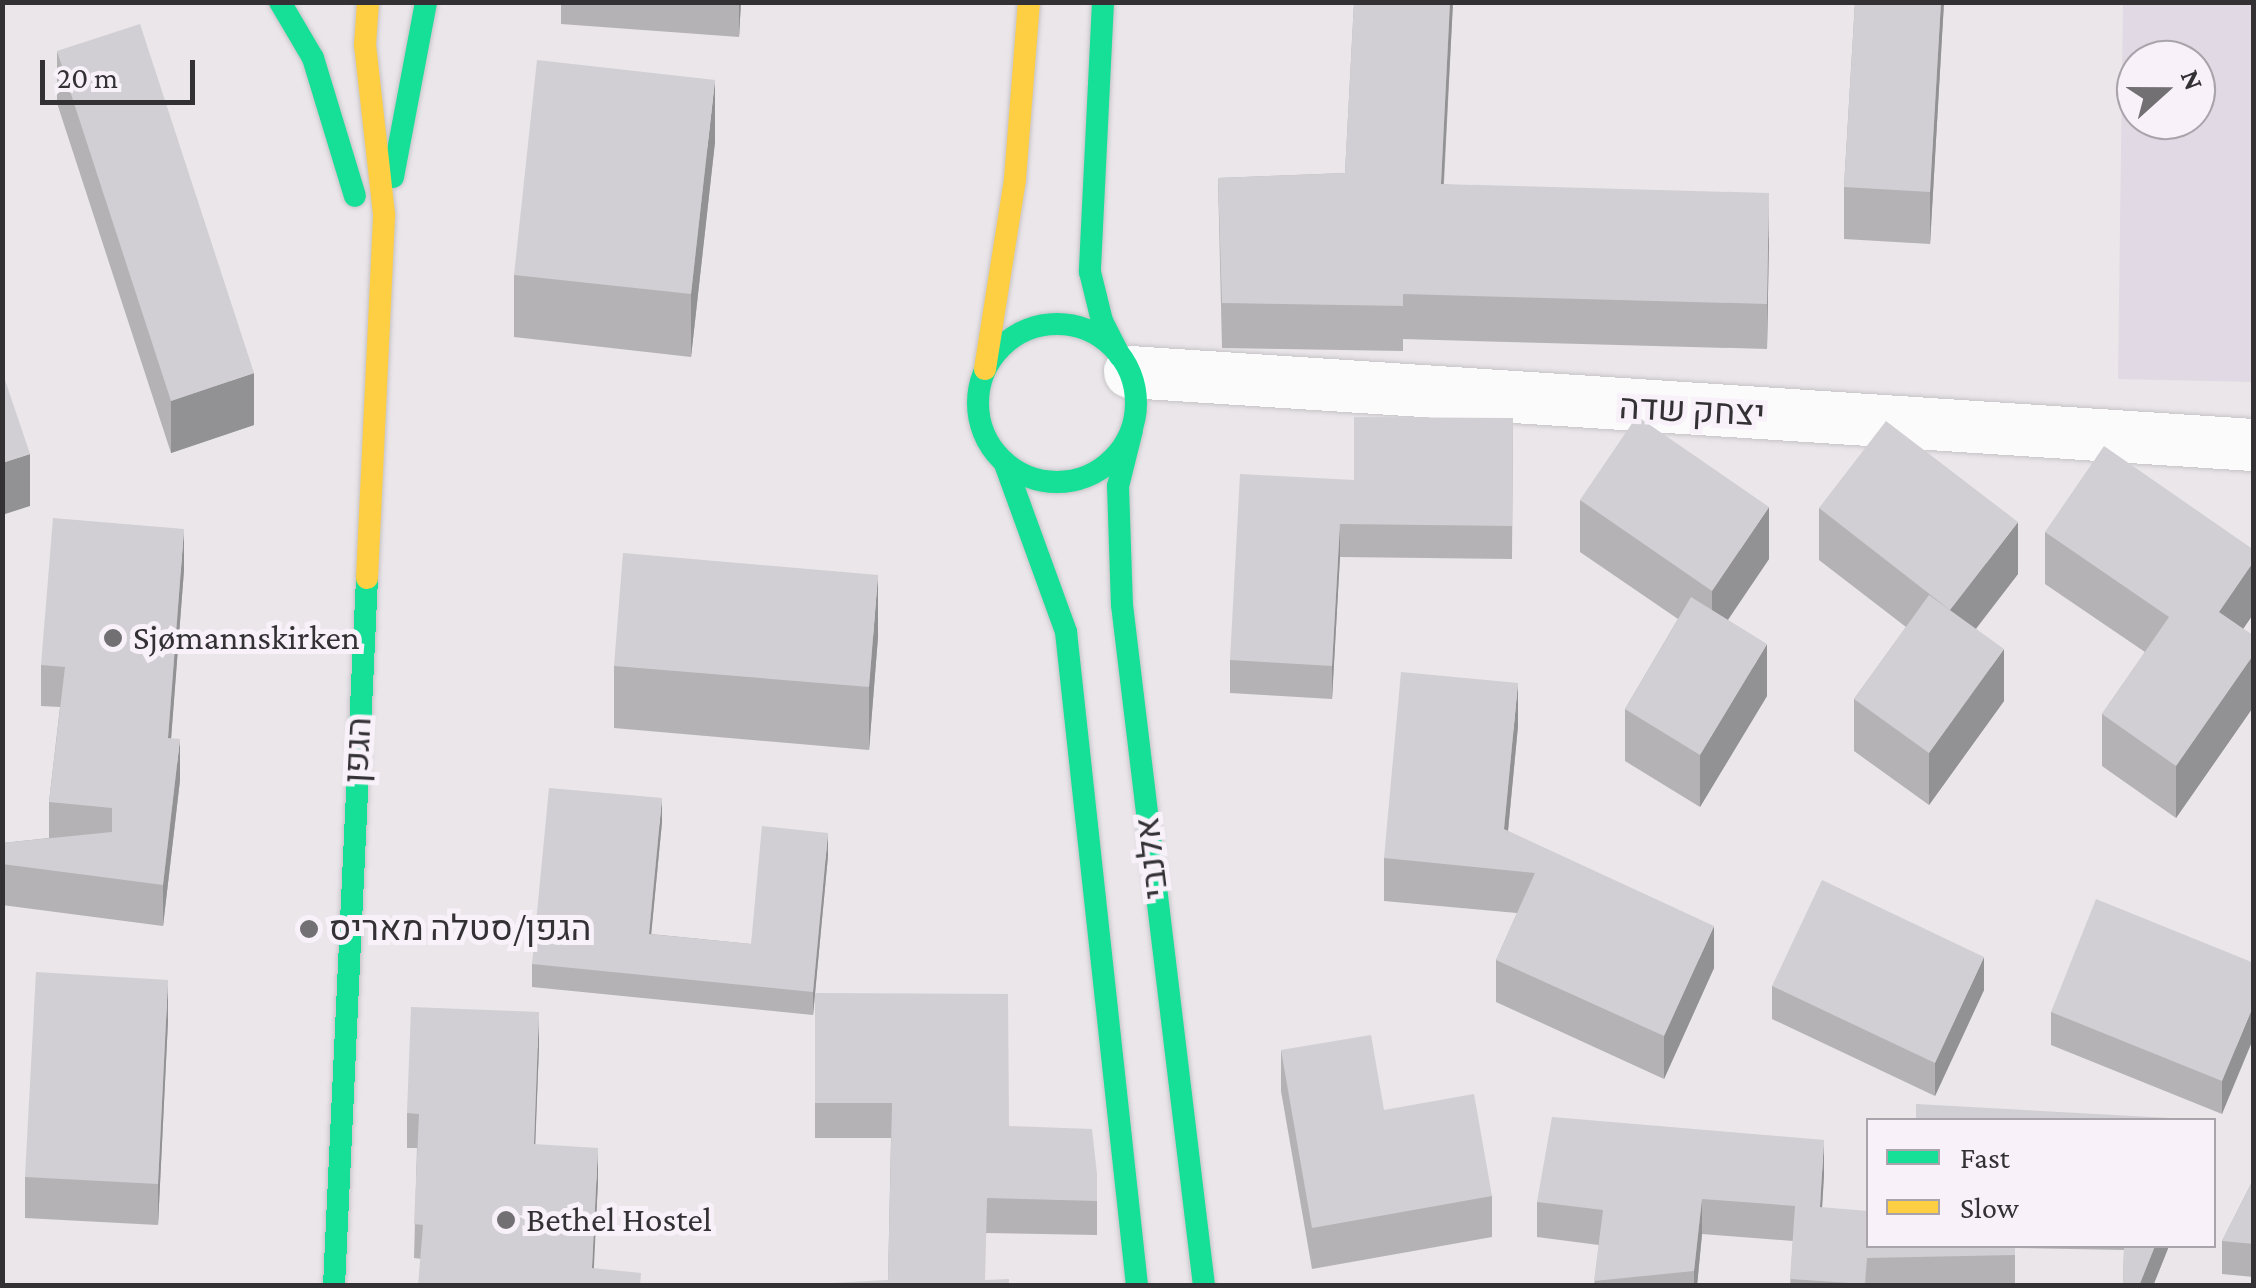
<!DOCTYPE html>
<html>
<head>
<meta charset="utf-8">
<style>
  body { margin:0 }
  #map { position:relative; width:2256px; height:1288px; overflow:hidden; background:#eae6ea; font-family:"Crimson Pro",Heebo,serif }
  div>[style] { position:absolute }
  .built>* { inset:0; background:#e1d9e3 }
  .roads { filter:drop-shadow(0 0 2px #c6c3c6) drop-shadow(0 0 2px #c6c3c6) }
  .street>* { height:52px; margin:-26px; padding:0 26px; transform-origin:26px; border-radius:26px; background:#fcfbfc }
  .fast>* { height:22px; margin:-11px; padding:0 11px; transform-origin:11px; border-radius:11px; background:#16e098 }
  .fast>.ring { margin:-11px; padding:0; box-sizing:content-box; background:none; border:22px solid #16e098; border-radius:50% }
  .slow>* { height:22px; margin:-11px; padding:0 11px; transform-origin:11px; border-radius:11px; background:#ffcf43 }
  .wall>* { inset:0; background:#b4b2b5 }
  .shaded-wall>* { inset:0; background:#929194 }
  .building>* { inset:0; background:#d1cfd3 }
  .dots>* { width:28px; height:28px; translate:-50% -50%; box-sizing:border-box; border:5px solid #f8f1fa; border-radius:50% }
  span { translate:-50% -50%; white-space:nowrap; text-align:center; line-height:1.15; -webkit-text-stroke:10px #f8f1fa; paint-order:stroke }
  .street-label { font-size:35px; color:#333134 }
  .poi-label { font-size:35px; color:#333134 }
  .left { translate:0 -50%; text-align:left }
  .frame { position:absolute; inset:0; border:5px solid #333134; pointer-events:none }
  .legend { position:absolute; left:1866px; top:1118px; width:350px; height:130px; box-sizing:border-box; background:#f8f1fa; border:2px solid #a9a4ab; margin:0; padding:12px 18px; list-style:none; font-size:30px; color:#333134 }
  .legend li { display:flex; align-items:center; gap:20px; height:50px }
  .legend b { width:50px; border:2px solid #a9a4ab }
  .north { position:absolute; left:2116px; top:40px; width:100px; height:100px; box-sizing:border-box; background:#f8f1fa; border:2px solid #a9a4ab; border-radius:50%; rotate:69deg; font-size:28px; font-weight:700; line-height:40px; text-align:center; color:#333134 }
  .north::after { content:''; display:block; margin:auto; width:35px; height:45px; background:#737074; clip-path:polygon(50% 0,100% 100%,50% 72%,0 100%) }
  .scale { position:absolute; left:40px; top:60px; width:155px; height:45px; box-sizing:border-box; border:5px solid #333134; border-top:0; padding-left:12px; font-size:30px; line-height:35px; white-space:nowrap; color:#333134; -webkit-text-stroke:8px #f8f1fa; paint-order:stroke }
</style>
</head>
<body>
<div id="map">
  <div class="built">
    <i style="clip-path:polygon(evenodd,2123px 3px,2253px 3px,2253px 382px,2118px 379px,2123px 3px,2136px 60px,2196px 60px,2196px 120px,2136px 120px,2136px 60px)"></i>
  </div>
  <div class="roads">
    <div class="street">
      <i style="left:1130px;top:372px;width:1126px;rotate:3.72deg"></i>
    </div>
    <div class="fast">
      <i style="left:280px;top:2px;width:65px;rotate:59.5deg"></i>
      <i style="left:313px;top:58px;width:144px;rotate:73.1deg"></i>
      <i style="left:1103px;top:2px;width:270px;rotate:92.8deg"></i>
      <i style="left:1090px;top:272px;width:50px;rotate:76.2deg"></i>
      <i style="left:1102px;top:321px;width:39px;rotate:63deg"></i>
      <i style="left:393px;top:177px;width:178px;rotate:-79.3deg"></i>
      <i class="ring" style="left:978px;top:324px;width:136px;height:136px"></i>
      <i style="left:1132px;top:430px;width:58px;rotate:104deg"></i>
      <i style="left:1118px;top:486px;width:119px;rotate:88.1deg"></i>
      <i style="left:1122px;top:605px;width:686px;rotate:83.13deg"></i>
      <i style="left:1005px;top:464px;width:179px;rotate:70deg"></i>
      <i style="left:1066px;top:632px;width:658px;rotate:83.8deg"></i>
      <i style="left:334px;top:1286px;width:709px;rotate:-87.33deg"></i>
    </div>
    <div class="slow">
      <i style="left:985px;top:369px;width:192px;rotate:-81deg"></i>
      <i style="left:1015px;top:179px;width:178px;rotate:-85.5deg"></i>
      <i style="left:367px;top:578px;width:364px;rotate:-87.3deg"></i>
      <i style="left:384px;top:214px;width:170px;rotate:-96.4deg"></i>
      <i style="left:365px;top:45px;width:43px;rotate:-86deg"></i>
    </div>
  </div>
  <div class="wall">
    <i style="clip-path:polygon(561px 2px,741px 2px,739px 37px,561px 24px)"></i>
    <i style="clip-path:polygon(1354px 2px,1453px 2px,1444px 184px,1769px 238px,1767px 349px,1403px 339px,1403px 351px,1222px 348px,1218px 178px,1345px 173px)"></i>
    <i style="clip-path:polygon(1855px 2px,1944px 2px,1930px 244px,1844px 239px,1844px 187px)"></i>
    <i style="clip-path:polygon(57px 51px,254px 425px,171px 453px,57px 103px)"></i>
    <i style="clip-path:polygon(715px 142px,691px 357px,514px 337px,514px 275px)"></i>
    <i style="clip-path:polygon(1513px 418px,1512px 559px,1340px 557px,1332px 699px,1230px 693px,1230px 660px,1354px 480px)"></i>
    <i style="clip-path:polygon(1580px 500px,1769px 559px,1728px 620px,1767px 696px,1700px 807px,1625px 761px,1625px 709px,1678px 619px,1580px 552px)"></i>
    <i style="clip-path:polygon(1819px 508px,2018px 574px,1976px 629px,2004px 701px,1929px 805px,1854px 751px,1854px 699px,1906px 627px,1819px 560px)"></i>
    <i style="clip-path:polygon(2045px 532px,2254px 550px,2254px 613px,2243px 629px,2254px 636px,2254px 706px,2176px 818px,2102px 766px,2102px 714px,2145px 652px,2045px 584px)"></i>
    <i style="clip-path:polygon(184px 570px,171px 738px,180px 780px,163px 926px,2px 905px,2px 843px,49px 838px,49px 802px,60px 707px,41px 706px,41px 665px)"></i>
    <i style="clip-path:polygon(878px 637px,869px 750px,614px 728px,614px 666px)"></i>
    <i style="clip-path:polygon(1518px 726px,1508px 831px,1714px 968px,1664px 1079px,1496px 1002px,1496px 960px,1517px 913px,1384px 901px,1384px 858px)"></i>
    <i style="clip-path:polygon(662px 822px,651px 934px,751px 944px,828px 856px,815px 993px,1009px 1126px,1097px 1174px,1097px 1235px,987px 1233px,888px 1280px,891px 1138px,815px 1138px,815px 994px,813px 1015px,532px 987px,532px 964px)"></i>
    <i style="clip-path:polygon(2254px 963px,2222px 1114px,2051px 1045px,2051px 1012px)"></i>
    <i style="clip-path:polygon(1772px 986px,1984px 990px,1935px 1096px,1772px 1019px)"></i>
    <i style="clip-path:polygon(168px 1021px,158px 1225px,25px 1218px,25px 1177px)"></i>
    <i style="clip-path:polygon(539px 1047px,535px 1144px,598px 1182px,593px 1268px,641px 1286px,414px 1258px,417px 1148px,407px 1148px,407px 1113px)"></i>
    <i style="clip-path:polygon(1281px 1050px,1384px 1110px,1492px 1196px,1492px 1237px,1312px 1269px,1281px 1091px)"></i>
    <i style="clip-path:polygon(1824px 1175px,1822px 1207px,1868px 1246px,2169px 1246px,2153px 1286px,2123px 1286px,2124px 1250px,2015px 1248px,2015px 1286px,1790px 1286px,1793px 1241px,1702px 1234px,1697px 1286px,1594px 1286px,1599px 1245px,1537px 1237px,1537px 1202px)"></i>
    <i style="clip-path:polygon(2254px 1178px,2254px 1277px,2222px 1274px,2222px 1241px)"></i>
  </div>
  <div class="shaded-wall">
    <i style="clip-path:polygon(739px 2px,741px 2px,739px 37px)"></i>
    <i style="clip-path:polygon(1450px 2px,1453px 2px,1441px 229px,1441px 184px)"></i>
    <i style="clip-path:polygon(1941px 2px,1944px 2px,1930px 244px,1930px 192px)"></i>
    <i style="clip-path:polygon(715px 80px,715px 142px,691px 357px,691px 294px)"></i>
    <i style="clip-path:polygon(1769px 193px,1769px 238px,1767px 349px,1767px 304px)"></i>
    <i style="clip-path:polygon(254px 373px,254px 425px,171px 453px,171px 401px)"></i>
    <i style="clip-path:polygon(30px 454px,30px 506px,2px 515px,2px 463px)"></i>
    <i style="clip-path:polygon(1769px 507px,1769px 559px,1712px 643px,1712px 591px)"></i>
    <i style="clip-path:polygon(2018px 522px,2018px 574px,1950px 662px,1950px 610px)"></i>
    <i style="clip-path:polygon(1340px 524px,1340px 557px,1332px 699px,1332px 666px)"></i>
    <i style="clip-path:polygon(184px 529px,184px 570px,168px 779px,168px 738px)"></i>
    <i style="clip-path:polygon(2254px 561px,2254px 613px,2219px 664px,2219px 612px)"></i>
    <i style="clip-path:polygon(878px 575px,878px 637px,869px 750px,869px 687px)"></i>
    <i style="clip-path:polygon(1767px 644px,1767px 696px,1700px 807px,1700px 755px)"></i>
    <i style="clip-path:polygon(2004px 649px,2004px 701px,1929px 805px,1929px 753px)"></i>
    <i style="clip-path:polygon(2254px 654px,2254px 706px,2176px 818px,2176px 766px)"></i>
    <i style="clip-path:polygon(1518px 683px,1518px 726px,1504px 872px,1504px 829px)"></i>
    <i style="clip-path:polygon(180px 739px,180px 780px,163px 926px,163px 885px)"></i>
    <i style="clip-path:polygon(662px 798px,662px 822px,649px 957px,649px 934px)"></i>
    <i style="clip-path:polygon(828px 833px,828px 856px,813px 1015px,813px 992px)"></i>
    <i style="clip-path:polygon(1714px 926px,1714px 968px,1664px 1079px,1664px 1036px)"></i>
    <i style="clip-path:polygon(1984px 957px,1984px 990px,1935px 1096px,1935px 1063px)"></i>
    <i style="clip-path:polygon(168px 980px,168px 1021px,158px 1225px,158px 1184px)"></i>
    <i style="clip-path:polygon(2254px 1004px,2254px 1037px,2222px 1114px,2222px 1081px)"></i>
    <i style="clip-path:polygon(539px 1012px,539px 1047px,534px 1178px,534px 1144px)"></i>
    <i style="clip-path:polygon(1824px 1140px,1824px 1175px,1820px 1242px,1820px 1207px)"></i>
    <i style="clip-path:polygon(598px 1148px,598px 1182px,593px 1286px,592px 1268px)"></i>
    <i style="clip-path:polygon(1702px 1199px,1702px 1234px,1697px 1286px,1694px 1286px,1694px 1271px)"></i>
    <i style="clip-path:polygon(2155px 1246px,2169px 1246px,2153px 1286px,2139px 1286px)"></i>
  </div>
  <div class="building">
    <i style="clip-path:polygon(1354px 2px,1450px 2px,1441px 184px,1769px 193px,1767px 304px,1403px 294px,1403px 306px,1222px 303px,1218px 178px,1345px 173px)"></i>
    <i style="clip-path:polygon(1855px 2px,1941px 2px,1930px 192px,1844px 187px)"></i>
    <i style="clip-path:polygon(140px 24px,254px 373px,171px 401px,57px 51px)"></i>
    <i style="clip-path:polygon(537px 60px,715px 80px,691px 294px,514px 275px)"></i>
    <i style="clip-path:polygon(2px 371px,30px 454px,2px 463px)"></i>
    <i style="clip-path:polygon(1637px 416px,1769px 507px,1712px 591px,1580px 500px)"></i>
    <i style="clip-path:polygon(1354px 417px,1513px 418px,1512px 526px,1340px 524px,1332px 666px,1230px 660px,1240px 474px,1354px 480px)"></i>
    <i style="clip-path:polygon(1886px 421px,2018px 522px,1950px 610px,1819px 508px)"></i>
    <i style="clip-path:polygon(2104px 446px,2254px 550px,2254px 561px,2219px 612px,2254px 636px,2254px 654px,2176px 766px,2102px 714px,2169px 617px,2045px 532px)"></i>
    <i style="clip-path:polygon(53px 518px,184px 529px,168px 738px,180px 739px,163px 885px,2px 864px,2px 843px,112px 832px,112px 808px,49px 802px,65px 667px,41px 665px)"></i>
    <i style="clip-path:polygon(623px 553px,878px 575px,869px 687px,614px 666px)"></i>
    <i style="clip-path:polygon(1929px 595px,2004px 649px,1929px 753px,1854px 699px)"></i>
    <i style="clip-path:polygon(1691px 597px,1767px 644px,1700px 755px,1625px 709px)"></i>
    <i style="clip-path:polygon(1401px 672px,1518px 683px,1504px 829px,1714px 926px,1664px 1036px,1496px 960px,1535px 873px,1384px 858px)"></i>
    <i style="clip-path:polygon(549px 788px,662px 798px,649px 934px,751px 944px,762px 826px,828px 833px,813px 992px,532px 964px)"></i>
    <i style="clip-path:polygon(1822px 880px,1984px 957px,1935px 1063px,1772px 986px)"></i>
    <i style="clip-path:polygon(2096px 899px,2254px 963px,2254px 1004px,2222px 1081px,2051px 1012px)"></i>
    <i style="clip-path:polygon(36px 972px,168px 980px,158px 1184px,25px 1177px)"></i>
    <i style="clip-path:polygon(815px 993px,1008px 994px,1009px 1126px,1092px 1129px,1097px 1174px,1097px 1201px,987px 1198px,985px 1280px,1009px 1279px,1009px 1286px,775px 1286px,888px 1280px,892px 1103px,815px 1103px)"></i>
    <i style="clip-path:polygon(411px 1007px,539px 1012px,534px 1144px,598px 1148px,592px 1268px,641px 1273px,640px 1286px,418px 1286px,423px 1225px,414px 1224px,419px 1114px,407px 1113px)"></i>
    <i style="clip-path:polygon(1371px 1035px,1384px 1110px,1474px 1094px,1492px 1196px,1312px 1228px,1281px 1050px)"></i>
    <i style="clip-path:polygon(1916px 1104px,2206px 1120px,1916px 1120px)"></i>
    <i style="clip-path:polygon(1552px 1117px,1824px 1140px,1820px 1207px,1868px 1211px,1868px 1246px,2015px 1246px,2015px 1255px,1867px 1258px,1865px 1284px,1790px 1279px,1795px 1206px,1702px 1199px,1694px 1271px,1594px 1281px,1603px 1210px,1537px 1202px)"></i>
    <i style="clip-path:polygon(2254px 1178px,2254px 1244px,2222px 1241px)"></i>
    <i style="clip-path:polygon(2124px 1246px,2155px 1246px,2139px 1286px,2123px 1286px)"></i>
  </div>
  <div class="dots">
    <i style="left:113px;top:638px;background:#737074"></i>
    <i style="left:309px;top:929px;background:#737074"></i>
    <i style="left:506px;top:1220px;background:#737074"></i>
  </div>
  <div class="street-label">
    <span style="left:1692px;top:411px;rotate:3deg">יצחק שדה</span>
    <span style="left:358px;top:750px;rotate:-87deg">הגפן</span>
    <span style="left:1152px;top:858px;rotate:-97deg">אלנבי</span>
  </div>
  <div class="poi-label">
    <span class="left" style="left:133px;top:638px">Sjømannskirken</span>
    <span class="left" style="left:329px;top:929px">הגפן/סטלה מאריס</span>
    <span class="left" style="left:526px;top:1220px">Bethel Hostel</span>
  </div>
  <div class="frame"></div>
  <ul class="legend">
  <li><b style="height:12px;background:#16e098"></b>Fast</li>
  <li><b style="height:12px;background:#ffcf43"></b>Slow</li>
  </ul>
  <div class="north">N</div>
  <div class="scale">20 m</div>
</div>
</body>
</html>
